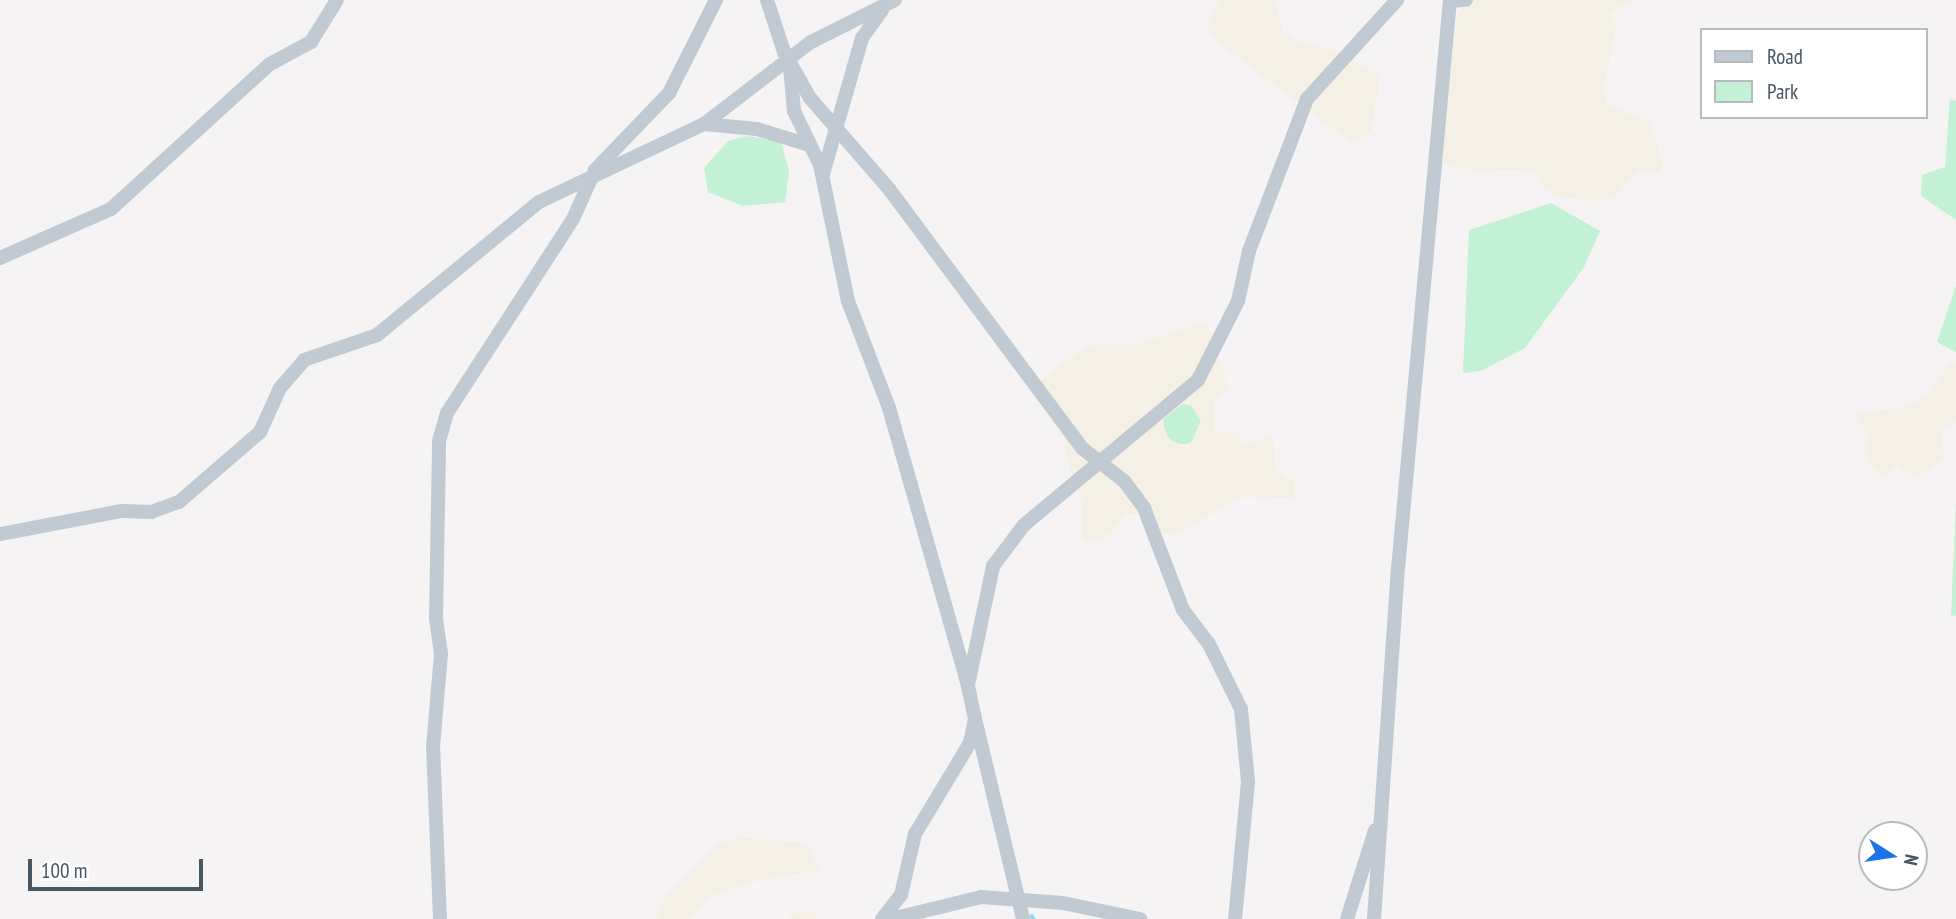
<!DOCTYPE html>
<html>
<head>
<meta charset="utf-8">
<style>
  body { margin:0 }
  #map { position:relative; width:1956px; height:919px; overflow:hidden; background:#f5f3f3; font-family:"PT Sans Narrow",sans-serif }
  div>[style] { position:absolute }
  .green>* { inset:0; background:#c3f1d5 }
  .round { border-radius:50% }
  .sand>* { inset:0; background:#f5f0e5 }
  .stream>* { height:3.5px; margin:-1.75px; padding:0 1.75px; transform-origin:1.75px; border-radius:1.75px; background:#90daee }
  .minor>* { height:14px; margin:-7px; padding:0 7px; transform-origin:7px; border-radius:7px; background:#c1cad2 }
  span { translate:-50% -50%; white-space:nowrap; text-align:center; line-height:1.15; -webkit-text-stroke:7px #fff; paint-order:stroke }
  .legend { position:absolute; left:1700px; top:28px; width:228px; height:91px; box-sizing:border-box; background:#fff; border:2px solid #b7bbc0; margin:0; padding:9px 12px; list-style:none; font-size:21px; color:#4a5661 }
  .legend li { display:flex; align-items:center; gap:14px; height:35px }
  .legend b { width:35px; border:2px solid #b7bbc0 }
  .north { position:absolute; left:1858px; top:821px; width:70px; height:70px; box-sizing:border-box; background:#fff; border:2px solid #b7bbc0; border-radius:50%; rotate:102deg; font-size:19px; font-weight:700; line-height:28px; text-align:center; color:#4a5661 }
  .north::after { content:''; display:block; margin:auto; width:24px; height:32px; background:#1a73e8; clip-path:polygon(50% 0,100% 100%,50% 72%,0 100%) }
  .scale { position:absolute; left:28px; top:859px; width:175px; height:32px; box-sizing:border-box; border:4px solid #4a5661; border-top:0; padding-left:9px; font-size:21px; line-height:24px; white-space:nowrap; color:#4a5661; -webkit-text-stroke:5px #fff; paint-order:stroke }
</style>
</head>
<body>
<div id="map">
  <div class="green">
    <i style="clip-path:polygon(1950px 99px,1956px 101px,1956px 220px,1921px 196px,1922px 175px,1945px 167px)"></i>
    <i style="clip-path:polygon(746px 136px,781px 141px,789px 171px,785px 202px,743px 206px,708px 192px,704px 168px,728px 141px)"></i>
    <i style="clip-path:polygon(1551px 203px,1600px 231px,1584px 267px,1525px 348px,1481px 371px,1463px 373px,1469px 230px)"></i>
    <i style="clip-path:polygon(1956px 285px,1956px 352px,1937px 342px)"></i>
    <i class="round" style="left:1163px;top:404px;width:40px;height:40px"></i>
    <i style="clip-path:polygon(1956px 502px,1956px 616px,1951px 615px)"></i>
  </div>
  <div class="sand">
    <i style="clip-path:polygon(1220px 0,1275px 0,1283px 31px,1293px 40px,1337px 51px,1380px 76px,1371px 131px,1352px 142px,1217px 41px,1206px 27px)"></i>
    <i style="clip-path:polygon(1470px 0,1631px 0,1610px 13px,1616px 28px,1603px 90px,1608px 105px,1649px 122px,1663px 163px,1659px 172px,1638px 171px,1616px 196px,1600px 201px,1560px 197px,1544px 188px,1534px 169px,1477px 171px,1441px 163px,1457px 16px)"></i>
    <i style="clip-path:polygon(evenodd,1203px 324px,1213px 335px,1227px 387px,1213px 399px,1214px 431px,1239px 433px,1242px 445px,1273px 436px,1274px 469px,1294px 481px,1294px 498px,1240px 497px,1174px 535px,1159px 531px,1146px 515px,1127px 513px,1110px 534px,1088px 542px,1082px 537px,1083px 505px,1065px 452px,1064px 423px,1038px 389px,1044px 377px,1090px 345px,1133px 345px,1203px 324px,1188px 400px,1201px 421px,1188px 449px,1169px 441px,1162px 420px,1188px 400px)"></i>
    <i style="clip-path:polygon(1949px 362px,1956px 365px,1956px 421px,1941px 430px,1944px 459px,1916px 478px,1897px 465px,1883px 477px,1870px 465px,1864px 448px,1869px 438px,1856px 415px,1910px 406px,1930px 395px)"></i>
    <i style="clip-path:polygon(743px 838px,805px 843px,820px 870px,746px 883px,707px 898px,690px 919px,656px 919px,665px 898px,721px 842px)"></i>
    <i style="clip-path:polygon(815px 911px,818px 919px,788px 919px,795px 913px)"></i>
  </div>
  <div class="stream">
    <i style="left:1032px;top:916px;width:4px;rotate:56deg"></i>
  </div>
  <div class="minor">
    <i style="left:767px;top:0;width:55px;rotate:71.9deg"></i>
    <i style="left:784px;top:52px;width:53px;rotate:60.5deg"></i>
    <i style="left:810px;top:98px;width:121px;rotate:49deg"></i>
    <i style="left:889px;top:189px;width:324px;rotate:53.3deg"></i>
    <i style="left:1083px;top:449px;width:52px;rotate:38deg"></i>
    <i style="left:1124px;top:481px;width:34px;rotate:53deg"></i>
    <i style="left:1144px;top:508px;width:109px;rotate:69.1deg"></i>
    <i style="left:1183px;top:610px;width:43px;rotate:52.6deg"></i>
    <i style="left:1209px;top:644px;width:72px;rotate:63.8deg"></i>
    <i style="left:1241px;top:709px;width:73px;rotate:84.5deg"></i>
    <i style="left:1248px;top:782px;width:138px;rotate:95.4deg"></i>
    <i style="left:1450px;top:1px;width:16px;rotate:-4deg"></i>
    <i style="left:790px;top:67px;width:44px;rotate:84.8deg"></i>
    <i style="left:794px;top:111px;width:60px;rotate:64.3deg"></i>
    <i style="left:820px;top:165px;width:139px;rotate:78.4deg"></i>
    <i style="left:848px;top:301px;width:115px;rotate:69deg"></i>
    <i style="left:889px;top:408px;width:288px;rotate:74.1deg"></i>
    <i style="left:704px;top:124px;width:53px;rotate:5.4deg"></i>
    <i style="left:757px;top:129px;width:54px;rotate:17.1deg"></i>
    <i style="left:823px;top:174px;width:141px;rotate:-74deg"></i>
    <i style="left:862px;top:38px;width:34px;rotate:-54deg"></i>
    <i style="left:0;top:258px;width:121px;rotate:-23.8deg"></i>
    <i style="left:111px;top:209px;width:215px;rotate:-42.4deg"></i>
    <i style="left:270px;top:64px;width:47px;rotate:-28.2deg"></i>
    <i style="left:311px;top:42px;width:49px;rotate:-58.2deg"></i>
    <i style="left:0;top:534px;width:124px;rotate:-10.7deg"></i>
    <i style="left:122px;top:511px;width:29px;rotate:2deg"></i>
    <i style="left:151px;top:512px;width:30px;rotate:-20deg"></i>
    <i style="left:179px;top:502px;width:107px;rotate:-40.8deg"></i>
    <i style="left:260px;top:432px;width:48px;rotate:-65.6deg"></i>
    <i style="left:280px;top:388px;width:37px;rotate:-49deg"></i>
    <i style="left:304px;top:360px;width:77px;rotate:-18.9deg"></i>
    <i style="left:377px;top:335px;width:210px;rotate:-39.4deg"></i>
    <i style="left:539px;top:202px;width:183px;rotate:-25.3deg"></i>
    <i style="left:704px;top:124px;width:135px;rotate:-37.5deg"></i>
    <i style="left:811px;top:42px;width:94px;rotate:-26.6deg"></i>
    <i style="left:976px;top:723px;width:202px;rotate:76.5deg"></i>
    <i style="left:440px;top:919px;width:172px;rotate:-92.3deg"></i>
    <i style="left:433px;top:747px;width:93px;rotate:-85.1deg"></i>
    <i style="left:441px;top:654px;width:35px;rotate:-98deg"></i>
    <i style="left:436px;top:619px;width:178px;rotate:-89deg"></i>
    <i style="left:439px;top:441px;width:29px;rotate:-74deg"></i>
    <i style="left:447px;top:413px;width:231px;rotate:-57deg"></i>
    <i style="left:573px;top:219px;width:54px;rotate:-65.8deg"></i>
    <i style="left:595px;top:170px;width:107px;rotate:-46.1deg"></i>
    <i style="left:669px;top:93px;width:104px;rotate:-63.2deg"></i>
    <i style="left:882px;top:919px;width:31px;rotate:-52deg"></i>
    <i style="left:901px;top:895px;width:63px;rotate:-77.1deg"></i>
    <i style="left:915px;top:834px;width:106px;rotate:-58.9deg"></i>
    <i style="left:970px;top:743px;width:25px;rotate:-78deg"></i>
    <i style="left:975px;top:719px;width:35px;rotate:-102deg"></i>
    <i style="left:968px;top:685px;width:122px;rotate:-78.1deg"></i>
    <i style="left:993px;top:566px;width:51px;rotate:-52.9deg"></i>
    <i style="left:1024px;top:525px;width:226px;rotate:-39.8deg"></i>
    <i style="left:1198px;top:380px;width:89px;rotate:-63.1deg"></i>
    <i style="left:1238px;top:301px;width:51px;rotate:-77.6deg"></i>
    <i style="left:1249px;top:251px;width:163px;rotate:-69.1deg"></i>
    <i style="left:1307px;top:99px;width:134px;rotate:-47.7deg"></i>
    <i style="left:891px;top:919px;width:93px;rotate:-13.7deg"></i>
    <i style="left:981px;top:897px;width:82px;rotate:4.2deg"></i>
    <i style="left:1063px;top:903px;width:79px;rotate:11.7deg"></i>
    <i style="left:1347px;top:919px;width:93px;rotate:-72.5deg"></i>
    <i style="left:1374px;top:919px;width:351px;rotate:-86.1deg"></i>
    <i style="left:1398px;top:569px;width:571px;rotate:-84.78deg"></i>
  </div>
  <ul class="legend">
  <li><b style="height:9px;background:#c1cad2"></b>Road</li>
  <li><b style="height:19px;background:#c3f1d5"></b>Park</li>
  </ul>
  <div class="north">N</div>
  <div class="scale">100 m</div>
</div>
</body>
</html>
